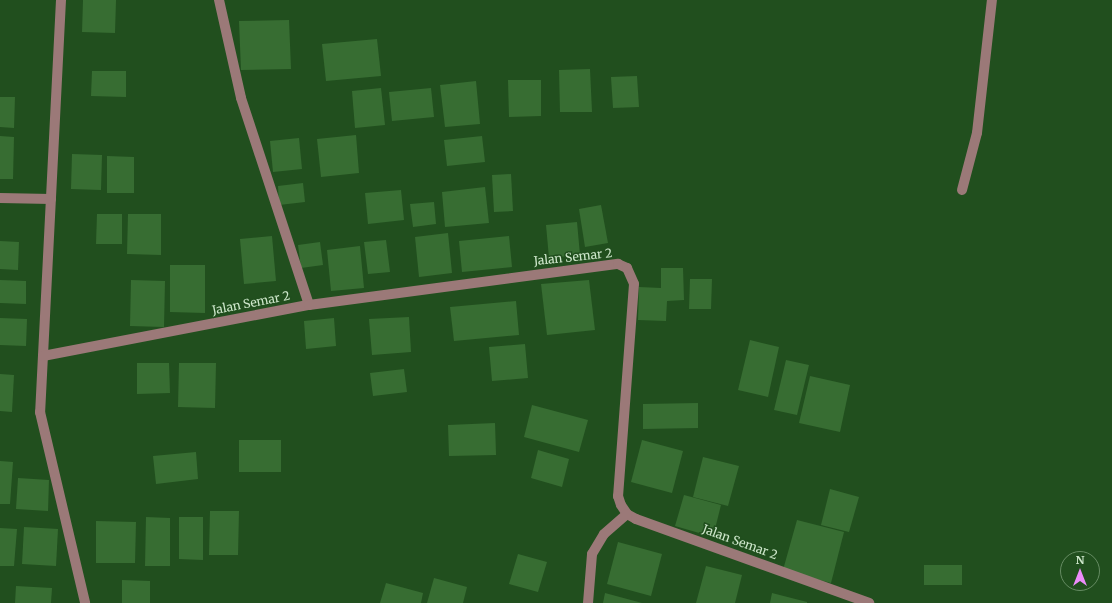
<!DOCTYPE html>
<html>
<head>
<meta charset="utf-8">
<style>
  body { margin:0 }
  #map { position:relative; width:1112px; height:603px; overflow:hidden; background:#214f1e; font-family:Merriweather,serif }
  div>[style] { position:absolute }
  .building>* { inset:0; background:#376d32 }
  .minor>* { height:10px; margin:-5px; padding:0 5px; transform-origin:5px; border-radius:5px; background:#9b7978 }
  span { translate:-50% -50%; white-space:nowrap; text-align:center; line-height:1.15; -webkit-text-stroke:3px #214f1e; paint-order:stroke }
  .street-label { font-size:12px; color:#cee7cb }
  .north { position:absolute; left:1060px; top:551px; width:40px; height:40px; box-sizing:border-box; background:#214f1e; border:1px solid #668c63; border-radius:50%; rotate:0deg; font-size:11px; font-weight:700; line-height:16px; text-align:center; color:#cee7cb }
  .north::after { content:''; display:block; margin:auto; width:14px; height:18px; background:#ec8cfa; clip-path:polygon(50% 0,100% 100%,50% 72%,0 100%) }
</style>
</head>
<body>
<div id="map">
  <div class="building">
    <i style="clip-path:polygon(83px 0,116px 0,115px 33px,82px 32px)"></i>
    <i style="clip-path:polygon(289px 20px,291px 69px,241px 70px,239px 21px)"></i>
    <i style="clip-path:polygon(377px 39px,381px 76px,326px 81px,322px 44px)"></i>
    <i style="clip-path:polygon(590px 69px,592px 112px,560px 112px,559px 70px)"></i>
    <i style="clip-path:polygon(92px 71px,126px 71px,126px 97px,91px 96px)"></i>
    <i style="clip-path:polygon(637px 76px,639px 107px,613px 108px,611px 77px)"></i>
    <i style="clip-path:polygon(508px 80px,541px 80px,541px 116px,509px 117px)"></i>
    <i style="clip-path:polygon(476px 81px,480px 124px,445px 127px,440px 85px)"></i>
    <i style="clip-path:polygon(381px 88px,385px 125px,355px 128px,352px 91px)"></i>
    <i style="clip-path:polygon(431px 88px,434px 117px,392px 121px,389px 92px)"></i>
    <i style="clip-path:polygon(0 97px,15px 97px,14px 128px,0 127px)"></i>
    <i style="clip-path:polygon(356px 135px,359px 173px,321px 177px,317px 139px)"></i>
    <i style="clip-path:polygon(0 136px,14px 137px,13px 179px,0 179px)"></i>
    <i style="clip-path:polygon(482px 136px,485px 162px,447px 166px,444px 140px)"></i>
    <i style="clip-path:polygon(299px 138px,302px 169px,273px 172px,270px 141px)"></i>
    <i style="clip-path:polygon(72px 154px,102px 155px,101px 190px,71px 189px)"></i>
    <i style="clip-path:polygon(107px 156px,134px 157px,134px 193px,107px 193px)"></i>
    <i style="clip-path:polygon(511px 174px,513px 211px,494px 212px,492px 175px)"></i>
    <i style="clip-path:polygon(303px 183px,305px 202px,279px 205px,278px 186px)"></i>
    <i style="clip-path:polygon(485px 187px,489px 223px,445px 227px,442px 192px)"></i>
    <i style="clip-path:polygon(401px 190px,404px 220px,368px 224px,365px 193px)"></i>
    <i style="clip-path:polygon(434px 202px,436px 224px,413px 227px,410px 204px)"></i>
    <i style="clip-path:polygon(601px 205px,608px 243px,585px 247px,579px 209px)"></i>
    <i style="clip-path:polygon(97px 214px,122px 214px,122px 244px,96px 244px)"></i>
    <i style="clip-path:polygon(128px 214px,161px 214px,161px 255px,127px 254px)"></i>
    <i style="clip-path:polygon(577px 222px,580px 255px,549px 258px,546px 225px)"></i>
    <i style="clip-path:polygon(448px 233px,452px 273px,419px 277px,415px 237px)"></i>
    <i style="clip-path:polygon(272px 236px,276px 281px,244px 284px,240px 239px)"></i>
    <i style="clip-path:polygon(509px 236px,512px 267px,462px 272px,459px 241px)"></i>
    <i style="clip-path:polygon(386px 240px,390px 272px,368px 274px,364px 242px)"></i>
    <i style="clip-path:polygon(0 241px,19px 242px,18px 270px,0 269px)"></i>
    <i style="clip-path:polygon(320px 242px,323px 265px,301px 268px,298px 245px)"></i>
    <i style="clip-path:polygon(360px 246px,364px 288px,331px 291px,327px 250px)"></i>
    <i style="clip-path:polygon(170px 265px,205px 265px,205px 313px,170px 312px)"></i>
    <i style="clip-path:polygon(661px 268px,683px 268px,684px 300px,667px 301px,666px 321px,638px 320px,639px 287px,661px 288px)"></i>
    <i style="clip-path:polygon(690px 279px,712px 279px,711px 309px,689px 309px)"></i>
    <i style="clip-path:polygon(0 280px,26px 281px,26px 304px,0 303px)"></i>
    <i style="clip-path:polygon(131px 280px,165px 281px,164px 327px,130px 326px)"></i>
    <i style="clip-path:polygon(589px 280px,595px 330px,547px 335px,541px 284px)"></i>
    <i style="clip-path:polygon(516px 301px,519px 335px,454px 341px,450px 307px)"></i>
    <i style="clip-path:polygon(409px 317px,411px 352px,372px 355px,369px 319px)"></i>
    <i style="clip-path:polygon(0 318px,27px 319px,26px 346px,0 345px)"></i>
    <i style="clip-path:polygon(334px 318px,336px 346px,306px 349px,304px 321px)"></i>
    <i style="clip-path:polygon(750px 340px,779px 347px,768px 397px,738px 390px)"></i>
    <i style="clip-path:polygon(525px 344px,528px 378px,492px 381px,489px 347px)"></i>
    <i style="clip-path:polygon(786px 360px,809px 365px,797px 415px,774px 410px)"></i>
    <i style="clip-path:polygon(137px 363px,169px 363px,170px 393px,137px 394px)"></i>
    <i style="clip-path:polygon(179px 363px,216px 363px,215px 408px,178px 407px)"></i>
    <i style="clip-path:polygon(404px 369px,407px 392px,373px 396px,370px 373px)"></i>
    <i style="clip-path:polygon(0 374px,14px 375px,12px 412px,0 411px)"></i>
    <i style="clip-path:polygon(810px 376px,850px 385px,840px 432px,799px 423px)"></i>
    <i style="clip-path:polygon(698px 403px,698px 428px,643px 429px,643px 404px)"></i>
    <i style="clip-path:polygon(532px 405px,588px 420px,579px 452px,524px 437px)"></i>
    <i style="clip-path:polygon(495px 423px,496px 455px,449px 456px,448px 425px)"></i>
    <i style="clip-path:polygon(239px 440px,281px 440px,281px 472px,239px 472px)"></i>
    <i style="clip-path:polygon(642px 440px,683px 451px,672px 493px,631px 482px)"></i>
    <i style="clip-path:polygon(538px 450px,569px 459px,562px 487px,531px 478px)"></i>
    <i style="clip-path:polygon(196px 452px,198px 479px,156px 484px,153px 456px)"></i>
    <i style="clip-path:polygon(703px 457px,739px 466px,728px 506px,693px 497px)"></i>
    <i style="clip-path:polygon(0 461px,13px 462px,10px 504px,0 504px)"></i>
    <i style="clip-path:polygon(18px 478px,49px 480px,48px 511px,16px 509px)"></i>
    <i style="clip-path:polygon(830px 489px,859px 497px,849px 532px,821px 525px)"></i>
    <i style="clip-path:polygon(684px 495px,721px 505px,713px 537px,675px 526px)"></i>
    <i style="clip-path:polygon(210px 511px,239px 511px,238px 555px,209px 555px)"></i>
    <i style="clip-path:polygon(146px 517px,170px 518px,170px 566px,145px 566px)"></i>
    <i style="clip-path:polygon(179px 517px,203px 517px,203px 560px,179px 559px)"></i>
    <i style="clip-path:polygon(797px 520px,844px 532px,831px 583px,783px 570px)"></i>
    <i style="clip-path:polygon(96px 521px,136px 522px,135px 563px,96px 563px)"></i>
    <i style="clip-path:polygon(24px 527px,58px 529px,56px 566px,22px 564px)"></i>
    <i style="clip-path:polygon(0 528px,17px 529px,14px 566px,0 566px)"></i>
    <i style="clip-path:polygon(618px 542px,662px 554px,651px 596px,607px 584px)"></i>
    <i style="clip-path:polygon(518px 554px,547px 562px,538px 592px,509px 584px)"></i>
    <i style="clip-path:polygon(924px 565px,962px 565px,962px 585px,924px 585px)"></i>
    <i style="clip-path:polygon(706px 566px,742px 575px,735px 603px,696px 603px)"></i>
    <i style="clip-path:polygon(434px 578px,467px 587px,463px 603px,427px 603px)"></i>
    <i style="clip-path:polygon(122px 580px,150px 581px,150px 603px,122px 603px)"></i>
    <i style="clip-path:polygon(386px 583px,423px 593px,421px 603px,380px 603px)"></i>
    <i style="clip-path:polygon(16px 586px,52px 588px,51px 603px,15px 603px)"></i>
    <i style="clip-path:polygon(605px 593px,642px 603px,603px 603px)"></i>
    <i style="clip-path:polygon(772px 593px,807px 602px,807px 603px,770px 603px)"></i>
  </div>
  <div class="minor">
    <i style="left:61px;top:0;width:413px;rotate:92.9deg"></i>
    <i style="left:40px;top:412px;width:196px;rotate:76.7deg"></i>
    <i style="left:219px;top:0;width:100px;rotate:77.3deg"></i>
    <i style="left:241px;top:98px;width:218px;rotate:71.8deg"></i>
    <i style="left:962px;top:190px;width:59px;rotate:-75.3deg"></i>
    <i style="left:977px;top:133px;width:134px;rotate:-83.6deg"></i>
    <i style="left:0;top:198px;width:51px;rotate:1.1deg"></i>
    <i style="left:43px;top:356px;width:271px;rotate:-10.9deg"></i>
    <i style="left:309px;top:305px;width:312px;rotate:-7.6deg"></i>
    <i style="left:618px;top:264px;width:10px;rotate:24deg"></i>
    <i style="left:627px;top:268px;width:17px;rotate:66deg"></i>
    <i style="left:634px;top:284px;width:213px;rotate:94.3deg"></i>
    <i style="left:618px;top:496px;width:9px;rotate:72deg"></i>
    <i style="left:621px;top:505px;width:11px;rotate:56deg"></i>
    <i style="left:627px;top:514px;width:10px;rotate:29deg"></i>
    <i style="left:636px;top:519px;width:248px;rotate:19.8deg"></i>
    <i style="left:588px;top:603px;width:49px;rotate:-85.3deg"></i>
    <i style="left:592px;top:554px;width:23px;rotate:-59deg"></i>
    <i style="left:604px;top:534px;width:30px;rotate:-41deg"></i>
  </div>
  <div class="street-label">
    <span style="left:573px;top:257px;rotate:-6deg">Jalan Semar 2</span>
    <span style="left:251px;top:303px;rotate:-11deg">Jalan Semar 2</span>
    <span style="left:740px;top:542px;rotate:20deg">Jalan Semar 2</span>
  </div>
  <div class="north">N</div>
</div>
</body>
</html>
